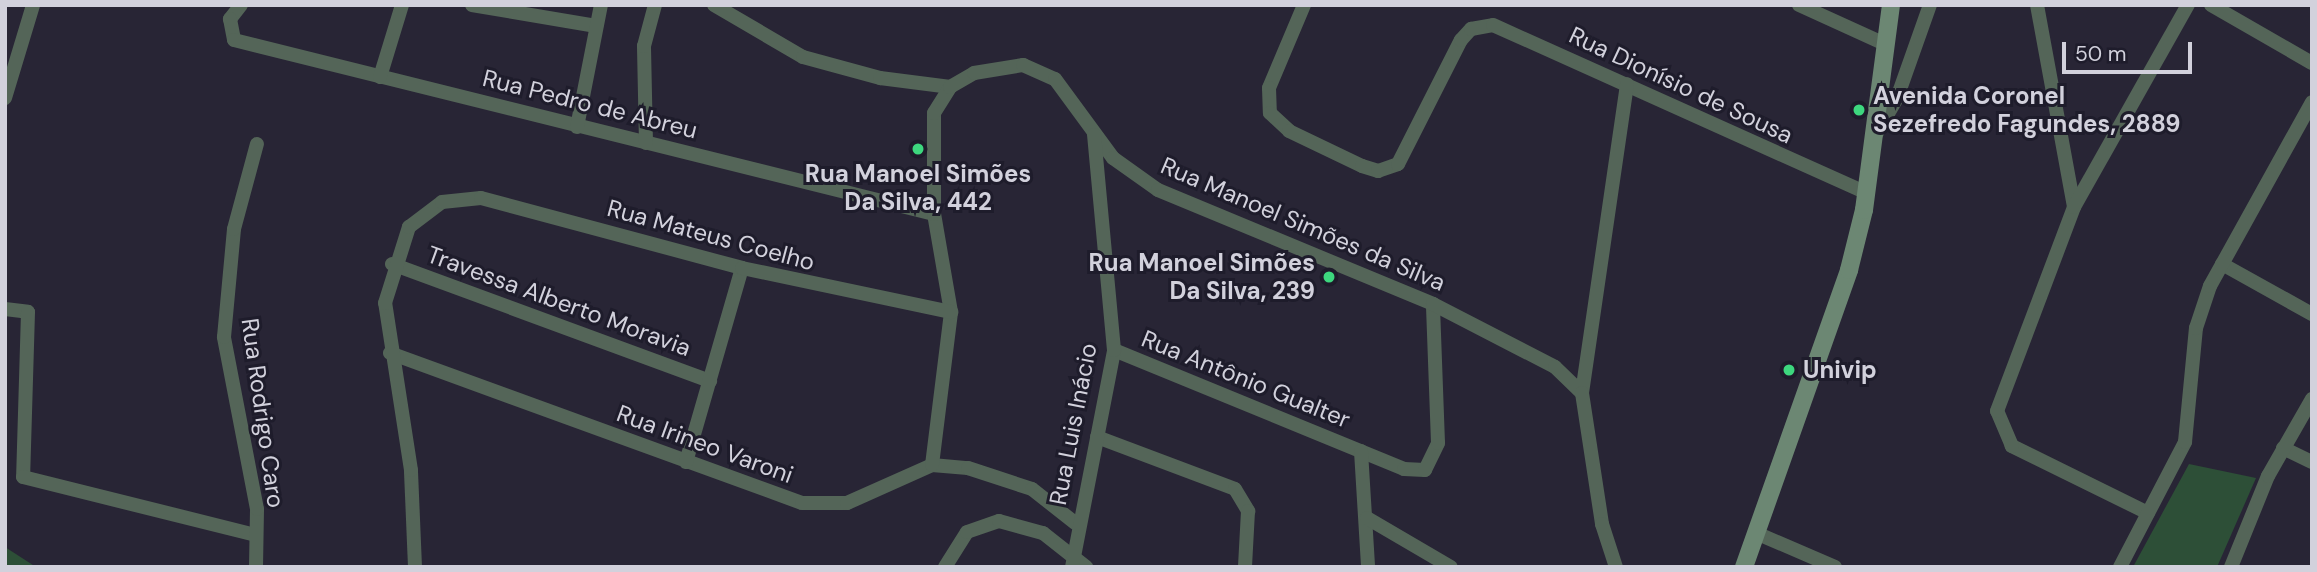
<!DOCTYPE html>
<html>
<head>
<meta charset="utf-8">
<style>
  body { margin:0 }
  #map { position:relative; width:2317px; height:572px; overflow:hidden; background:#282535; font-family:"DM Sans",sans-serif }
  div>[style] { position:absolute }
  .green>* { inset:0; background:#2d4f37 }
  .minor>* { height:14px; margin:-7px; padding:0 7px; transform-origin:7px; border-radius:7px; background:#546558 }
  .secondary>* { height:18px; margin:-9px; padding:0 9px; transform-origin:9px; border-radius:9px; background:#6c8773 }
  .dots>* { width:19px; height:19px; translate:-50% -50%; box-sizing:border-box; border:4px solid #1e1c2b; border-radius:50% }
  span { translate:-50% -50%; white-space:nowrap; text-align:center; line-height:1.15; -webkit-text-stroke:6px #1e1c2b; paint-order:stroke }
  .street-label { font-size:24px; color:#d2d1dc }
  .poi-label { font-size:24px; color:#d2d1dc; font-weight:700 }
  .left { translate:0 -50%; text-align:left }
  .right { translate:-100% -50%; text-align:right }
  .frame { position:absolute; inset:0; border:7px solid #d2d1dc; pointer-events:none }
  .scale { position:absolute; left:2062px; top:42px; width:130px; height:32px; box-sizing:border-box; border:4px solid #d2d1dc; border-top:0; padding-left:9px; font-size:21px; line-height:24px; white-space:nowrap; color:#d2d1dc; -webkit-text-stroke:5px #1e1c2b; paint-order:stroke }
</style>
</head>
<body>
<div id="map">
  <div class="green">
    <i style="clip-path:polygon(2189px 464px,2256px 478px,2217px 567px,2133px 567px)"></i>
    <i style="clip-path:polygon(5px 547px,36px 567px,5px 567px)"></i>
  </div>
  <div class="minor">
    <i style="left:241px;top:5px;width:18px;rotate:128deg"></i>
    <i style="left:230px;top:19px;width:21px;rotate:79deg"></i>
    <i style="left:234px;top:40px;width:721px;rotate:13.96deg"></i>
    <i style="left:472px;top:5px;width:126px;rotate:9.6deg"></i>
    <i style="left:714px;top:5px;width:103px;rotate:30.3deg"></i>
    <i style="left:803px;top:57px;width:80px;rotate:15.3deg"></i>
    <i style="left:880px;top:78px;width:71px;rotate:7.3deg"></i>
    <i style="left:1304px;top:5px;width:90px;rotate:112.9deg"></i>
    <i style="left:1269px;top:88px;width:25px;rotate:88deg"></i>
    <i style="left:1270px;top:113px;width:26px;rotate:43deg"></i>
    <i style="left:1289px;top:131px;width:81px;rotate:25.6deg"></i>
    <i style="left:1362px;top:166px;width:17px;rotate:17deg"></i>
    <i style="left:1378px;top:171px;width:21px;rotate:-19deg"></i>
    <i style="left:1398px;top:164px;width:139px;rotate:-63.1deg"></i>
    <i style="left:1461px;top:40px;width:15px;rotate:-48deg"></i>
    <i style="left:1471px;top:29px;width:22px;rotate:-10deg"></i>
    <i style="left:1493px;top:25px;width:409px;rotate:24.2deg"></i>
    <i style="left:1799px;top:5px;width:94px;rotate:24.4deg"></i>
    <i style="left:2037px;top:5px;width:205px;rotate:79.6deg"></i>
    <i style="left:2211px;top:5px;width:116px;rotate:29.9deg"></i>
    <i style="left:380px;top:77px;width:75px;rotate:-73deg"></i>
    <i style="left:5px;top:98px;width:97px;rotate:-73.2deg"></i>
    <i style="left:577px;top:127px;width:124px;rotate:-78.9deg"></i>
    <i style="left:1875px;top:136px;width:44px;rotate:-59.9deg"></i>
    <i style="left:1897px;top:98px;width:99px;rotate:-70.5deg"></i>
    <i style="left:646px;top:143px;width:97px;rotate:-91.2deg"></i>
    <i style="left:644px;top:46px;width:42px;rotate:-75deg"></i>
    <i style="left:392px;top:264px;width:339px;rotate:20.2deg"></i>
    <i style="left:2222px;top:264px;width:103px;rotate:29.1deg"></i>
    <i style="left:5px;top:309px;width:23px;rotate:7deg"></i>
    <i style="left:28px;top:312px;width:165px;rotate:91.7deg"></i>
    <i style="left:23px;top:477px;width:240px;rotate:14deg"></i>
    <i style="left:1114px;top:350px;width:313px;rotate:22.3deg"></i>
    <i style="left:1404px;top:469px;width:21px;rotate:3deg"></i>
    <i style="left:1425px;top:470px;width:30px;rotate:-64deg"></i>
    <i style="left:1438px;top:443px;width:139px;rotate:-92.1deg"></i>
    <i style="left:390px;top:353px;width:438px;rotate:20deg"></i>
    <i style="left:802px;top:503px;width:45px"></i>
    <i style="left:847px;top:503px;width:93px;rotate:-24.1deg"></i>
    <i style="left:932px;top:465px;width:36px;rotate:5deg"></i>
    <i style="left:968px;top:468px;width:67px;rotate:18.2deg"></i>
    <i style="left:1032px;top:489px;width:55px;rotate:38.3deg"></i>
    <i style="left:1582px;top:393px;width:312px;rotate:-81.7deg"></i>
    <i style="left:1097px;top:437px;width:147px;rotate:20.6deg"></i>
    <i style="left:1235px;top:489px;width:26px;rotate:59deg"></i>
    <i style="left:1248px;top:511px;width:56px;rotate:93.1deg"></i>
    <i style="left:2283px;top:448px;width:32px;rotate:26deg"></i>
    <i style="left:1361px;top:451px;width:116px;rotate:86.5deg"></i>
    <i style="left:686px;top:462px;width:202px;rotate:-73.9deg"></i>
    <i style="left:932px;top:465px;width:154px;rotate:-82.9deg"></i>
    <i style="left:951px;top:312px;width:99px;rotate:-99.8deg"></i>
    <i style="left:934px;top:214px;width:101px;rotate:-90deg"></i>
    <i style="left:934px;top:113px;width:31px;rotate:-58deg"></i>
    <i style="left:950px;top:87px;width:28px;rotate:-30deg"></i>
    <i style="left:974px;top:73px;width:50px;rotate:-9.3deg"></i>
    <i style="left:1023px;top:65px;width:35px;rotate:24deg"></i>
    <i style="left:1055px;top:79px;width:98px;rotate:53.7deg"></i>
    <i style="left:1113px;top:158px;width:55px;rotate:35.4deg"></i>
    <i style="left:1158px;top:190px;width:298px;rotate:22.5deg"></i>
    <i style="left:1433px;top:304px;width:137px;rotate:27.3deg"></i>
    <i style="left:1555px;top:367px;width:37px;rotate:44deg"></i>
    <i style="left:1582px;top:393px;width:133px;rotate:81.3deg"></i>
    <i style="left:1602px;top:524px;width:45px;rotate:72deg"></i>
    <i style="left:2148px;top:513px;width:152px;rotate:-153.8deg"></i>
    <i style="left:2012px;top:446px;width:38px;rotate:-113deg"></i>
    <i style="left:1997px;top:411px;width:218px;rotate:-69.3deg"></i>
    <i style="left:2074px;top:207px;width:232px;rotate:-60.6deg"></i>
    <i style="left:1367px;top:518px;width:97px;rotate:30.3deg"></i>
    <i style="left:1756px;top:533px;width:86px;rotate:23.3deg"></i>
    <i style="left:256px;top:567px;width:58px;rotate:-89deg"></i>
    <i style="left:257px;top:509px;width:175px;rotate:-100.9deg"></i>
    <i style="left:224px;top:337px;width:108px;rotate:-84.7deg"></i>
    <i style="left:234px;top:229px;width:88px;rotate:-74.9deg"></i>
    <i style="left:415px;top:567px;width:97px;rotate:-92.4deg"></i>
    <i style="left:411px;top:470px;width:169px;rotate:-98.8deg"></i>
    <i style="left:385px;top:303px;width:80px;rotate:-72.5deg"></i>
    <i style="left:409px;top:227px;width:41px;rotate:-37.1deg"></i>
    <i style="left:442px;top:202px;width:39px;rotate:-6deg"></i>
    <i style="left:481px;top:198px;width:270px;rotate:15deg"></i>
    <i style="left:742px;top:268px;width:214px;rotate:11.9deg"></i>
    <i style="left:945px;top:567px;width:41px;rotate:-57.8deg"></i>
    <i style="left:967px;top:532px;width:34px;rotate:-19deg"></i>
    <i style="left:999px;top:521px;width:46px;rotate:15.3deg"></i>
    <i style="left:1043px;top:533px;width:55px;rotate:38.3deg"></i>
    <i style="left:1072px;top:567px;width:221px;rotate:-79deg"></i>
    <i style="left:1114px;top:350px;width:216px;rotate:-95.3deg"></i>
    <i style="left:2120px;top:567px;width:141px;rotate:-62.5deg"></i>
    <i style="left:2185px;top:442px;width:115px;rotate:-84.5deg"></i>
    <i style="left:2196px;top:328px;width:44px;rotate:-71.6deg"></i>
    <i style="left:2210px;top:286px;width:210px;rotate:-61deg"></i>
    <i style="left:2231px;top:567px;width:98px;rotate:-67.9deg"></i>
    <i style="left:2268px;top:476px;width:89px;rotate:-60.3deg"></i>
  </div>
  <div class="secondary">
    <i style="left:1744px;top:567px;width:315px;rotate:-70.5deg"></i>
    <i style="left:1849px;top:270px;width:62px;rotate:-76deg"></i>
    <i style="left:1864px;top:210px;width:207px;rotate:-82.5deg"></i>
  </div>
  <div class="dots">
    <i style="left:1859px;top:110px;background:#3dd77e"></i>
    <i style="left:918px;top:149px;background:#3dd77e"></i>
    <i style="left:1329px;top:277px;background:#3dd77e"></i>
    <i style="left:1789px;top:370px;background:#3dd77e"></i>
  </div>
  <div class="street-label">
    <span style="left:1681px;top:85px;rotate:25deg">Rua Dionísio de Sousa</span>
    <span style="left:590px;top:104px;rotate:14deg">Rua Pedro de Abreu</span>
    <span style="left:1303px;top:224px;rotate:23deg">Rua Manoel Simões da Silva</span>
    <span style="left:711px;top:235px;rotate:15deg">Rua Mateus Coelho</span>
    <span style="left:559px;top:301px;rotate:20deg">Travessa Alberto Moravia</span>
    <span style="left:1246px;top:379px;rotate:22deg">Rua Antônio Gualter</span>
    <span style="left:263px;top:413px;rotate:82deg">Rua Rodrigo Caro</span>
    <span style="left:1073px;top:424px;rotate:-79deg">Rua Luis Inácio</span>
    <span style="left:705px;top:444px;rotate:20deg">Rua Irineo Varoni</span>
  </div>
  <div class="poi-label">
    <span class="left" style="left:1873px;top:110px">Avenida Coronel<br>Sezefredo Fagundes, 2889</span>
    <span style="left:918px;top:188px">Rua Manoel Simões<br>Da Silva, 442</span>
    <span class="right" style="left:1315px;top:277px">Rua Manoel Simões<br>Da Silva, 239</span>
    <span class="left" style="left:1803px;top:370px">Univip</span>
  </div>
  <div class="frame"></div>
  <div class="scale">50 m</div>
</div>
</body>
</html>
